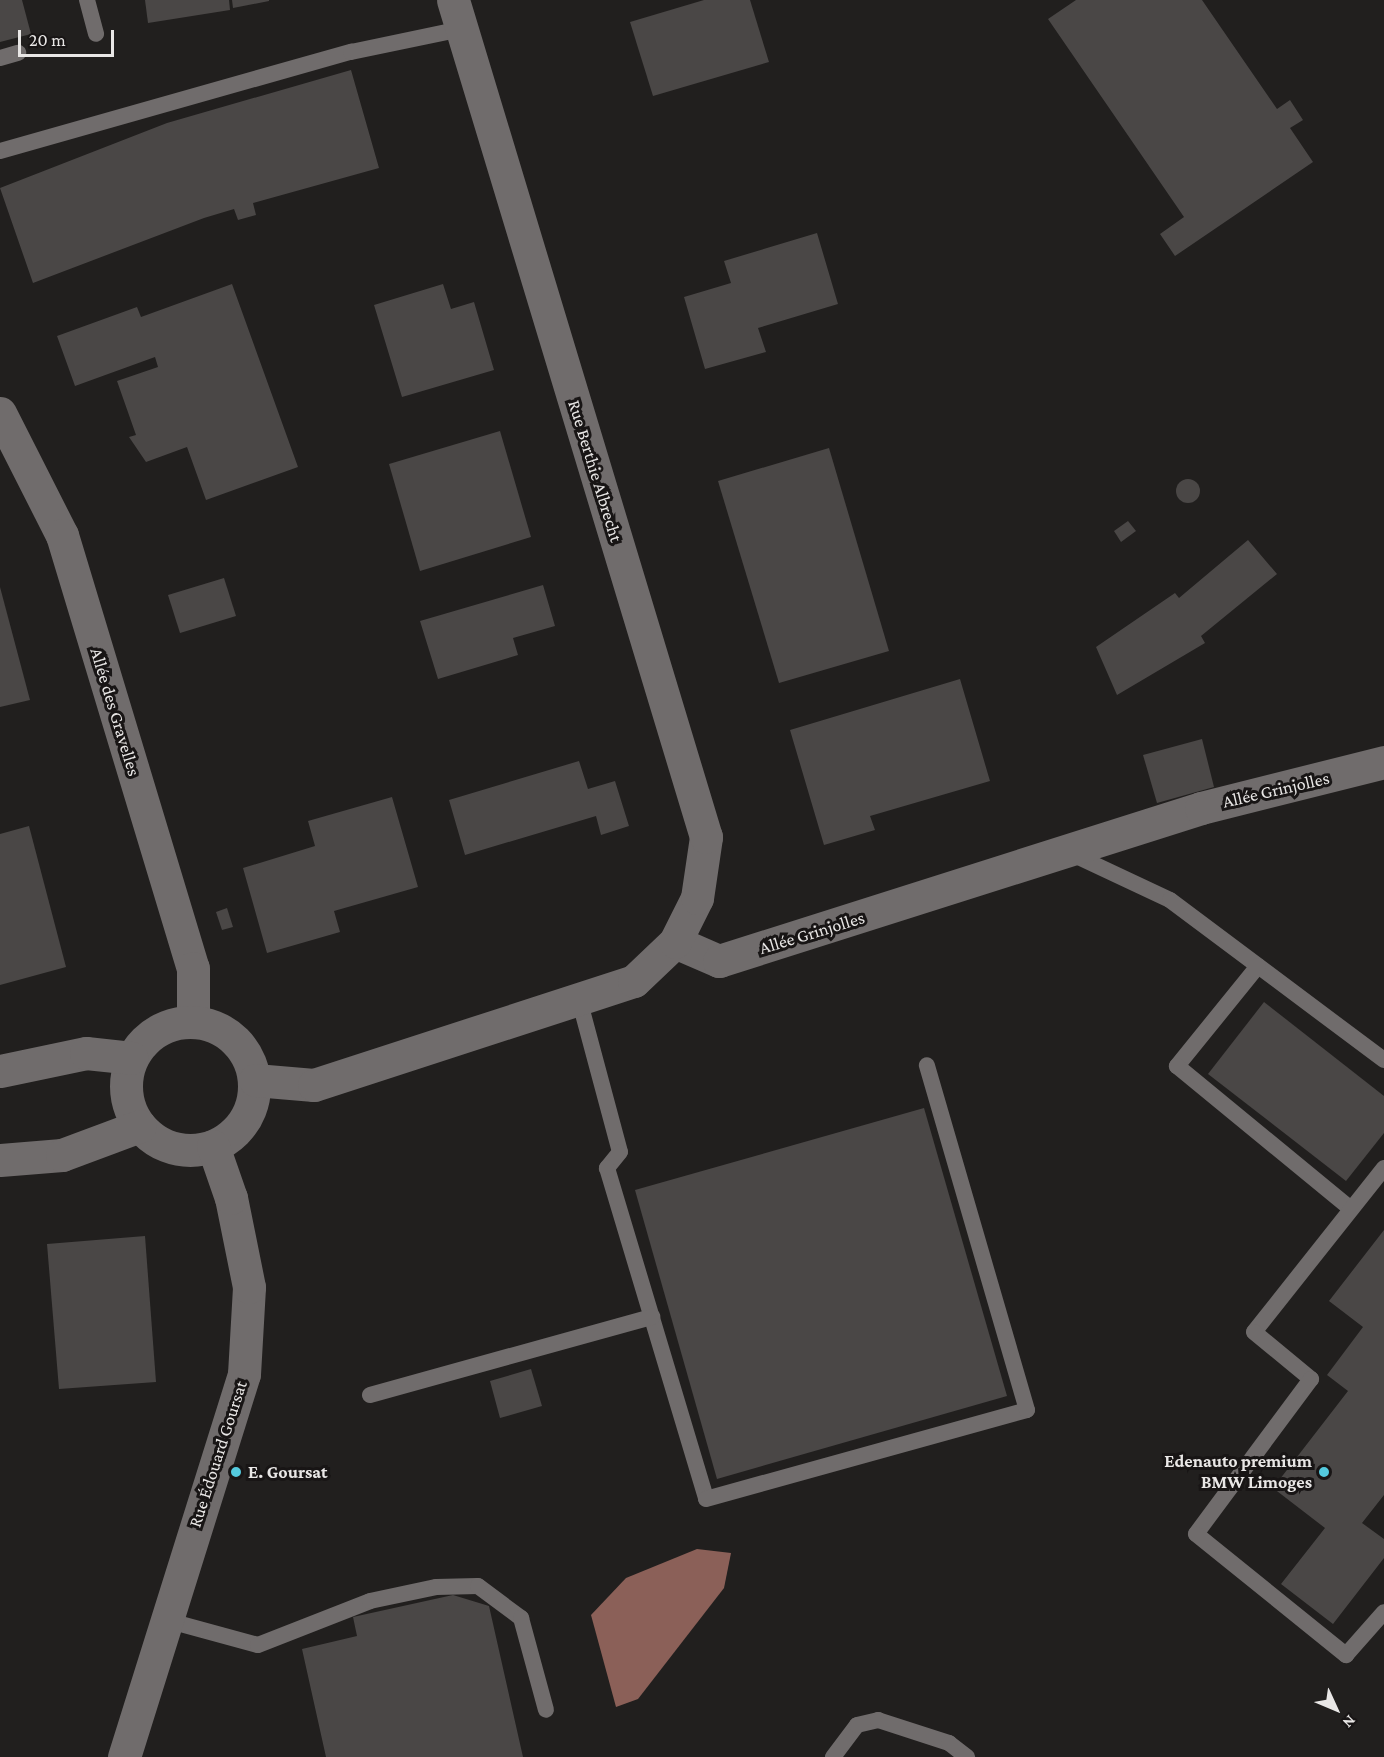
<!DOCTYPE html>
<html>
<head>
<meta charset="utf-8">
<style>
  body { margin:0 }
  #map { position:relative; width:1384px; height:1757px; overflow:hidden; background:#211f1e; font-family:"Crimson Pro",serif }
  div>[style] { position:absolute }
  .water>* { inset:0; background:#8b6058 }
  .building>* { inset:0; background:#4a4746 }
  .round { border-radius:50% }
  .lane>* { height:16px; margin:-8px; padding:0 8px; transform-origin:8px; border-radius:8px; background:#706c6c }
  .street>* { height:33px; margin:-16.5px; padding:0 16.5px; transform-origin:16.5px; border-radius:16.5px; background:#706c6c }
  .street>.ring { margin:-16.5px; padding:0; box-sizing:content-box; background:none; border:33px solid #706c6c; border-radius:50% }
  .dots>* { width:16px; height:16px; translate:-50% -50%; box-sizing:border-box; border:3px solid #181515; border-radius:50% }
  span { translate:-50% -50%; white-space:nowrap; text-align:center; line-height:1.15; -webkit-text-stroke:6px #181515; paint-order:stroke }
  .street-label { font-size:18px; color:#e9e7e6 }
  .poi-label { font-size:18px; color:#e9e7e6; font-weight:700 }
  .right { translate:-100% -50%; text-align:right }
  .left { translate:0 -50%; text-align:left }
  .north { position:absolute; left:1306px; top:1679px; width:60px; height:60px; -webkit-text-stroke:4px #181515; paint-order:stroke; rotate:134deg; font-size:16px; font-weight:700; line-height:24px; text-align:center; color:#e9e7e6 }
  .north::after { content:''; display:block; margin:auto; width:21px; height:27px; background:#e9e7e6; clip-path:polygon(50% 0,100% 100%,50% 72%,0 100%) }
  .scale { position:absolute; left:18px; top:30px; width:96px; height:27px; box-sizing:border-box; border:3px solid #e9e7e6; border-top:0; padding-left:8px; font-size:18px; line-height:21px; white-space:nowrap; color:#e9e7e6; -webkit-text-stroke:4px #181515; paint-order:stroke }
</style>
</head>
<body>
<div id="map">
  <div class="water">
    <i style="clip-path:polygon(697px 1549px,731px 1553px,724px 1588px,638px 1699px,616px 1707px,591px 1615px,626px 1578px)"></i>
  </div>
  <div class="building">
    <i style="clip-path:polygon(0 0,22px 0,31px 34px,0 42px)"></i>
    <i style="clip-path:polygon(145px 0,229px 0,230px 10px,148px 23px)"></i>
    <i style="clip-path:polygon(232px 0,269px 0,269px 1px,233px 8px)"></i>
    <i style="clip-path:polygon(704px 0,750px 0,769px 62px,653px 96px,630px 22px)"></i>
    <i style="clip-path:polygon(1076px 0,1202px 0,1277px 109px,1290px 100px,1303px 120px,1290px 128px,1313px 162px,1175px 256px,1160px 234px,1184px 217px,1048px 19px)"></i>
    <i style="clip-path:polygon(351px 70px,379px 168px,253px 203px,256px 215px,238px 220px,234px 209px,204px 218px,33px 283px,0 188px,167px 123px)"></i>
    <i style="clip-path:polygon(817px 233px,838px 304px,758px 328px,766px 352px,705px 369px,684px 297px,731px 283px,724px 261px)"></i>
    <i style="clip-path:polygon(232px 284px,298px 467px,206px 500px,187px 447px,146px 462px,129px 437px,136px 435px,117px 381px,158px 367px,155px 357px,75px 386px,57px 336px,137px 307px,141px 317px)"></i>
    <i style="clip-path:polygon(443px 284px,451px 309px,474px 302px,494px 370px,402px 397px,374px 305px)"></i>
    <i style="clip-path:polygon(500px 431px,531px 537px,420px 571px,389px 464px)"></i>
    <i style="clip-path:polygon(829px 448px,889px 651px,779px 683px,718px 481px)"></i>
    <i class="round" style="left:1176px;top:479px;width:24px;height:24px"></i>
    <i style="clip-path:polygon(1128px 521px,1136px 531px,1121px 542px,1114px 531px)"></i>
    <i style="clip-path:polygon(1248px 540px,1277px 574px,1201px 636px,1205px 643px,1117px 695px,1096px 647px,1175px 593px,1179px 598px)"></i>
    <i style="clip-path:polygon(224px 578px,236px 616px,180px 633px,168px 595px)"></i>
    <i style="clip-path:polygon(543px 585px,555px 626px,513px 638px,518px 655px,438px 679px,420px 621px)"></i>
    <i style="clip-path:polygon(0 587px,30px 700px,0 707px)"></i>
    <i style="clip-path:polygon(960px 679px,990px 781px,870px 816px,875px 830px,824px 845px,790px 730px)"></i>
    <i style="clip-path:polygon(1202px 739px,1214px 787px,1157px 803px,1143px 755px)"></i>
    <i style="clip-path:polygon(579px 761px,588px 789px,615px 781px,629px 826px,601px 835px,596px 816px,465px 855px,449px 800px)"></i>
    <i style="clip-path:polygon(392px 797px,418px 887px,334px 911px,340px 932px,267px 953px,243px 868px,315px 846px,308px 821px)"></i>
    <i style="clip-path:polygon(29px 826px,66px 967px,0 985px,0 834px)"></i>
    <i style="clip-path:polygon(227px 908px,233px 927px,222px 930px,216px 912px)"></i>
    <i style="clip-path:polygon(1264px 1002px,1384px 1096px,1384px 1133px,1346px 1181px,1208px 1074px)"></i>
    <i style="clip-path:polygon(924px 1108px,1007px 1396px,717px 1479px,635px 1190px)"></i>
    <i style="clip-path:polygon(1384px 1230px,1384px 1495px,1362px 1523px,1384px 1539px,1384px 1558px,1333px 1624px,1281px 1584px,1325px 1528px,1273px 1488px,1348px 1391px,1327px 1375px,1363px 1327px,1329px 1301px)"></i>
    <i style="clip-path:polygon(145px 1236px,156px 1382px,59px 1389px,47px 1244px)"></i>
    <i style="clip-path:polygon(531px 1369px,542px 1406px,500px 1418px,490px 1381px)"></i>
    <i style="clip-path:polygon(453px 1595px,489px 1606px,523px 1757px,326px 1757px,302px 1649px,357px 1636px,353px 1617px)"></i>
  </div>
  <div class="lane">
    <i style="left:87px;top:0;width:35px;rotate:75deg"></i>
    <i style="left:0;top:58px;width:19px;rotate:-16deg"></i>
    <i style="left:0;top:151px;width:365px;rotate:-15.8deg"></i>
    <i style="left:351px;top:52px;width:112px;rotate:-11.8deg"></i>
    <i style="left:1070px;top:853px;width:110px;rotate:25.2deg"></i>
    <i style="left:1170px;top:900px;width:267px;rotate:36.8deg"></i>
    <i style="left:1258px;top:966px;width:129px;rotate:129deg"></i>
    <i style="left:1177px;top:1066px;width:225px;rotate:39.4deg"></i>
    <i style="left:579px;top:999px;width:158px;rotate:75deg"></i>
    <i style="left:620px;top:1152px;width:21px;rotate:129deg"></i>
    <i style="left:607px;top:1168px;width:345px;rotate:73.3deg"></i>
    <i style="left:706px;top:1499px;width:333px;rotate:-15.5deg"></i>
    <i style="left:1027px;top:1410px;width:359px;rotate:-106.2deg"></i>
    <i style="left:1384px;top:1168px;width:209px;rotate:128.4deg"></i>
    <i style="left:1254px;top:1332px;width:74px;rotate:39.5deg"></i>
    <i style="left:1311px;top:1379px;width:193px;rotate:126.6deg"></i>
    <i style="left:1196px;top:1534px;width:193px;rotate:38.9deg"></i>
    <i style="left:1346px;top:1655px;width:57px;rotate:-48.5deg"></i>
    <i style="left:370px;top:1395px;width:293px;rotate:-15.5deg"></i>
    <i style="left:166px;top:1620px;width:95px;rotate:15.2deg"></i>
    <i style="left:258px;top:1645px;width:120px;rotate:-21.4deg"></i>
    <i style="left:370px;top:1601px;width:67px;rotate:-12deg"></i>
    <i style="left:436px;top:1587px;width:42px;rotate:-1.4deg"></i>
    <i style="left:478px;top:1586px;width:54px;rotate:36.7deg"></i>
    <i style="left:521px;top:1618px;width:95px;rotate:74.8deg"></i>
    <i style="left:833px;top:1757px;width:40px;rotate:-53deg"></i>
    <i style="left:857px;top:1725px;width:22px;rotate:-13deg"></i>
    <i style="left:878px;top:1720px;width:75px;rotate:17.9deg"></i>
    <i style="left:949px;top:1743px;width:23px;rotate:38deg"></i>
  </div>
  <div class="street">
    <i style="left:0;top:413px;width:137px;rotate:63.1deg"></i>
    <i style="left:62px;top:535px;width:452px;rotate:73.2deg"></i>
    <i style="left:193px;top:968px;width:54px;rotate:90deg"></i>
    <i style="left:675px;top:942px;width:48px;rotate:23.4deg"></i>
    <i style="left:719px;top:961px;width:506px;rotate:-17.61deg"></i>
    <i style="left:1201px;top:808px;width:189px;rotate:-14.1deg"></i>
    <i class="ring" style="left:126px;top:1022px;width:95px;height:95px"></i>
    <i style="left:0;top:1071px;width:88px;rotate:-11.8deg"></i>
    <i style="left:86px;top:1053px;width:46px;rotate:6.2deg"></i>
    <i style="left:255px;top:1080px;width:59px;rotate:4.8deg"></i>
    <i style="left:314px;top:1085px;width:336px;rotate:-18deg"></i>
    <i style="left:634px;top:981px;width:57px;rotate:-43.6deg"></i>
    <i style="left:675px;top:942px;width:49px;rotate:-63.4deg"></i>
    <i style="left:697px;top:898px;width:62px;rotate:-81.6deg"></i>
    <i style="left:706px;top:837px;width:874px;rotate:-106.82deg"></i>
    <i style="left:0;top:1160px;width:62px;rotate:-4.6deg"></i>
    <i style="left:62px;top:1155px;width:83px;rotate:-20.4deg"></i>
    <i style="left:124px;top:1757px;width:401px;rotate:-72.6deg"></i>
    <i style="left:244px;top:1374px;width:87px;rotate:-86.7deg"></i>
    <i style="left:249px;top:1287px;width:91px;rotate:-101.4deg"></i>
    <i style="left:231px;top:1198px;width:55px;rotate:-109.1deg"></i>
  </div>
  <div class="dots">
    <i style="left:236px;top:1472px;background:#54cade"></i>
    <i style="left:1324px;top:1472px;background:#54cade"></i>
  </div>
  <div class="street-label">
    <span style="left:595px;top:471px;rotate:73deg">Rue Berthie Albrecht</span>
    <span style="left:115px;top:712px;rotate:73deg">Allée des Gravelles</span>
    <span style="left:1276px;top:790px;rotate:-13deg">Allée Grinjolles</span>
    <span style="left:812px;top:933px;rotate:-17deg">Allée Grinjolles</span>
    <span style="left:218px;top:1454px;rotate:-72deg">Rue Édouard Goursat</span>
  </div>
  <div class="poi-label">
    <span class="right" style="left:1312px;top:1472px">Edenauto premium<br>BMW Limoges</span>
    <span class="left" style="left:248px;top:1472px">E. Goursat</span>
  </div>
  <div class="north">N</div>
  <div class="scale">20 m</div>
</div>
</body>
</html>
